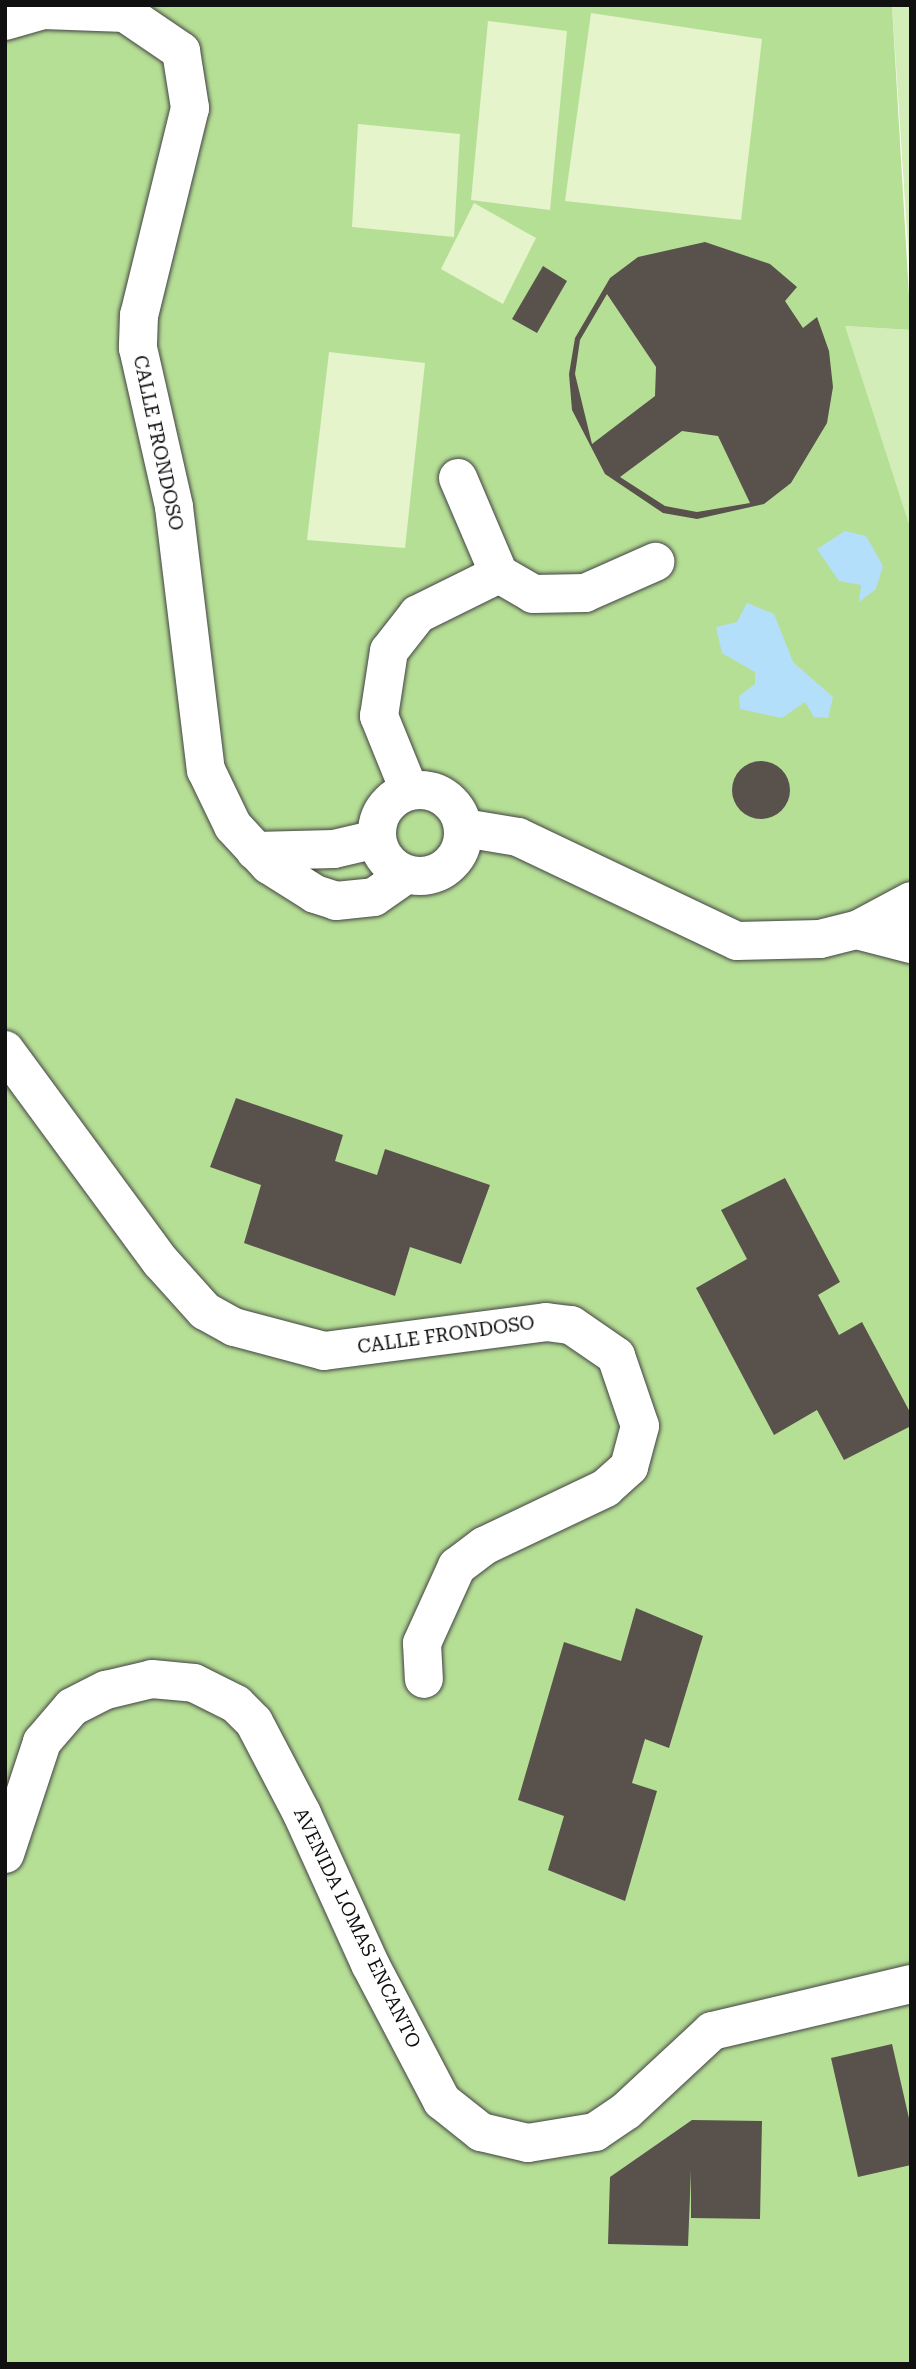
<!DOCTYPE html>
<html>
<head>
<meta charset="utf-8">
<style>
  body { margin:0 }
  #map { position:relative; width:916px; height:2369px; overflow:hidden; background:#fffdf2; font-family:"Roboto Serif",serif }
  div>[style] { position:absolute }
  .green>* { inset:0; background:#d3edb8 }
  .forest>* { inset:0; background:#b6df96 }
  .pitch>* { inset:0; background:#e5f4cb }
  .water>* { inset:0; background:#b3dffb }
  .building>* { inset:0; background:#59514b }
  .round { border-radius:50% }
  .roads { filter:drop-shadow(0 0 2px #434343) drop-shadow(0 0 2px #434343) }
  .minor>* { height:38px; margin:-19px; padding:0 19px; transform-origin:19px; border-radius:19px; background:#fff }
  .minor>.ring { margin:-19px; padding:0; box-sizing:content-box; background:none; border:38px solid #fff; border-radius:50% }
  span { translate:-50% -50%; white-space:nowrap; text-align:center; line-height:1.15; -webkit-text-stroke:7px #fff; paint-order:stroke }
  .street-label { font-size:19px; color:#101010 }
  .frame { position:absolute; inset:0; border:7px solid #101010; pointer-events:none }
</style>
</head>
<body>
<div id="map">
  <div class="green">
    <i style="clip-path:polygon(892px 5px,911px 5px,911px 293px)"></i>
    <i style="clip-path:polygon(844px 326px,911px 330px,911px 530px)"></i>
  </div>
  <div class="forest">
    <i style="clip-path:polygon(5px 5px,892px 5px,911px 330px,845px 326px,911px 530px,911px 2364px,5px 2364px)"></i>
  </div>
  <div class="pitch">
    <i style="clip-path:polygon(591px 13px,762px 39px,741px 220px,565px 201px)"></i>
    <i style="clip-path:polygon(488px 21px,567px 31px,550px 210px,471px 200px)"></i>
    <i style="clip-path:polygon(358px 124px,460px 134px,454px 237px,352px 227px)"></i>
    <i style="clip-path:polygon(474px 203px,536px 238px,503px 304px,441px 269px)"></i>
    <i style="clip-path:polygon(329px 352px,425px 363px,405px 548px,307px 540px)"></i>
  </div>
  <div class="water">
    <i style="clip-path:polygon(845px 531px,866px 536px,883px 566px,876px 589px,859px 602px,861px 585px,839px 581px,817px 549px)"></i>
    <i style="clip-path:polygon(747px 603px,774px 614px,793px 662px,833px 697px,828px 718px,814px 717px,805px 702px,782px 718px,740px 709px,739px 696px,755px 684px,755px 672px,722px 653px,716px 627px,737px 622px)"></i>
  </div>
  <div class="building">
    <i style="clip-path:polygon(evenodd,705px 242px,770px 264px,797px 287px,785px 301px,803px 328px,817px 317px,829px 351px,833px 387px,827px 423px,791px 483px,764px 504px,697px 519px,663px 513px,605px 474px,572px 410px,569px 374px,575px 338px,610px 278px,638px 257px,705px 242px,607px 294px,656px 367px,655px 396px,592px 444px,575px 374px,580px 340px,607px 294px,705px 242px,682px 431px,718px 436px,750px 503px,697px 512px,665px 506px,620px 477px,682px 431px)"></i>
    <i style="clip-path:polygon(543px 266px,567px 281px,537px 333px,512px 319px)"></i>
    <i class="round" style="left:732px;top:761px;width:58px;height:58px"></i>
    <i style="clip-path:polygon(236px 1098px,343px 1135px,335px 1161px,377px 1175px,385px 1149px,490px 1185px,461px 1264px,410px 1247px,395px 1296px,244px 1243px,261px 1185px,210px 1167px)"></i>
    <i style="clip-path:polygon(785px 1178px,840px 1282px,818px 1295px,839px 1335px,862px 1322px,911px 1414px,911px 1426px,844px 1460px,817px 1410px,774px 1435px,696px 1288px,747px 1259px,721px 1210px)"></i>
    <i style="clip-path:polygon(636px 1608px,703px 1636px,669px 1748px,645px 1739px,632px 1783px,657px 1791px,625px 1901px,548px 1870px,564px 1816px,518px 1800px,564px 1642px,621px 1661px)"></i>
    <i style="clip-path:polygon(892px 2044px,911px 2127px,911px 2165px,858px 2177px,831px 2058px)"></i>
    <i style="clip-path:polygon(692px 2120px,762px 2121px,760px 2219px,691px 2218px,691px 2170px,688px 2246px,608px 2244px,610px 2177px)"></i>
  </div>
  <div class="roads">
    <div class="minor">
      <i style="left:5px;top:21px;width:40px;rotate:-16deg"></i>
      <i style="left:43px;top:10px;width:82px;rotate:2.1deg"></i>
      <i style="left:125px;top:13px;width:68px;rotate:34.2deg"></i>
      <i style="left:181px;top:51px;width:58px;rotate:81deg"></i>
      <i style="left:190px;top:108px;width:213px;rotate:103.8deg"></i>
      <i style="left:139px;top:315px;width:33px;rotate:92deg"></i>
      <i style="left:138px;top:348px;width:163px;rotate:77.2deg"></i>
      <i style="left:174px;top:507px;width:265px;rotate:83.1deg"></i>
      <i style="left:206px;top:770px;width:62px;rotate:64.3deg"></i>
      <i style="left:233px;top:826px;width:53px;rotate:47.3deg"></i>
      <i style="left:269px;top:865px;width:54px;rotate:32.2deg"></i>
      <i style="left:315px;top:894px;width:22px;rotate:18deg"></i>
      <i style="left:336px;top:901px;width:38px;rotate:-6deg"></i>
      <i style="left:374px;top:897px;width:39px;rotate:-35deg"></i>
      <i style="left:458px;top:478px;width:104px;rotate:66.9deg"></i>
      <i style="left:499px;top:574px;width:39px;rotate:30deg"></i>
      <i style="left:533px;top:594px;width:52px;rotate:-1.1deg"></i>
      <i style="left:585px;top:593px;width:77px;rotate:-23.9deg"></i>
      <i class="ring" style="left:377px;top:790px;width:48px;height:48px"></i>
      <i style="left:409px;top:790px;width:80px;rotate:-112.1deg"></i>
      <i style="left:379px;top:716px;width:66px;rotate:-81.3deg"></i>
      <i style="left:389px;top:651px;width:47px;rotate:-51.9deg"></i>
      <i style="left:418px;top:614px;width:90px;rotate:-26.3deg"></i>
      <i style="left:464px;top:828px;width:55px;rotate:9.5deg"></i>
      <i style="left:518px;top:837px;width:242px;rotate:25.4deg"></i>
      <i style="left:737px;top:941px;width:83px;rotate:-1.4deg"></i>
      <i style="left:820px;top:939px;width:38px;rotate:-14deg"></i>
      <i style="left:857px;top:930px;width:61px;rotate:-28.2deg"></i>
      <i style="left:255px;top:851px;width:79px;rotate:-1.5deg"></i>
      <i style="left:334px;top:849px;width:44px;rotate:-13.1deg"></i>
      <i style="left:857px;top:930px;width:56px;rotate:14.5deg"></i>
      <i style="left:5px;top:1050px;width:263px;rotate:53.7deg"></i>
      <i style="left:161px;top:1262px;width:66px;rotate:48.1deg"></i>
      <i style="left:205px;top:1311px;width:33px;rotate:29deg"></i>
      <i style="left:234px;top:1327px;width:93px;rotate:14.9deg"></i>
      <i style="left:324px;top:1351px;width:224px;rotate:-7.4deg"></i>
      <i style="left:546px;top:1322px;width:25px;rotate:7deg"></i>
      <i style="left:571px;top:1325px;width:55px;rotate:34.6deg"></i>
      <i style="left:616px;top:1356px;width:74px;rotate:71.1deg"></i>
      <i style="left:640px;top:1426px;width:42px;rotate:105deg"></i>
      <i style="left:629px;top:1467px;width:31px;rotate:138deg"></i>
      <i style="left:606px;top:1488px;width:135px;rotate:154.6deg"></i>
      <i style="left:484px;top:1546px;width:34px;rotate:143deg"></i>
      <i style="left:457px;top:1566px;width:85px;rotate:114.4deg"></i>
      <i style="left:422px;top:1643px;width:36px;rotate:87deg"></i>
      <i style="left:5px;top:1854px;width:118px;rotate:-71.7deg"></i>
      <i style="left:42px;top:1742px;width:46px;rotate:-49.4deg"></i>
      <i style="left:72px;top:1707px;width:38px;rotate:-27deg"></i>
      <i style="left:106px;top:1690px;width:47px;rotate:-13.4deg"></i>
      <i style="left:152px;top:1679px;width:42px;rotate:5.4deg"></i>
      <i style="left:194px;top:1683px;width:47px;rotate:26.6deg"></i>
      <i style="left:236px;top:1704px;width:25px;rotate:45deg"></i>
      <i style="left:254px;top:1722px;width:104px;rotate:62.4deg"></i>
      <i style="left:302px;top:1814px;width:165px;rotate:65.6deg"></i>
      <i style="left:370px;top:1964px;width:155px;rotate:62.3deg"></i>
      <i style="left:442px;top:2101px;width:50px;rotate:38.5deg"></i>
      <i style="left:481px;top:2132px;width:48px;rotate:13.2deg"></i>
      <i style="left:528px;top:2143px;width:68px;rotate:-9.3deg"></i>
      <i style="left:595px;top:2132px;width:37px;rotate:-34deg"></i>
      <i style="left:626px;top:2111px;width:117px;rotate:-42.9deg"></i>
      <i style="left:712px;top:2031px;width:204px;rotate:-13.3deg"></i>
    </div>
  </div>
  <div class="street-label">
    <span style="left:158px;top:443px;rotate:78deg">CALLE FRONDOSO</span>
    <span style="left:446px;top:1335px;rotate:-8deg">CALLE FRONDOSO</span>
    <span style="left:357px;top:1928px;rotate:64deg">AVENIDA LOMAS ENCANTO</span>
  </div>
  <div class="frame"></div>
</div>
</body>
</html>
